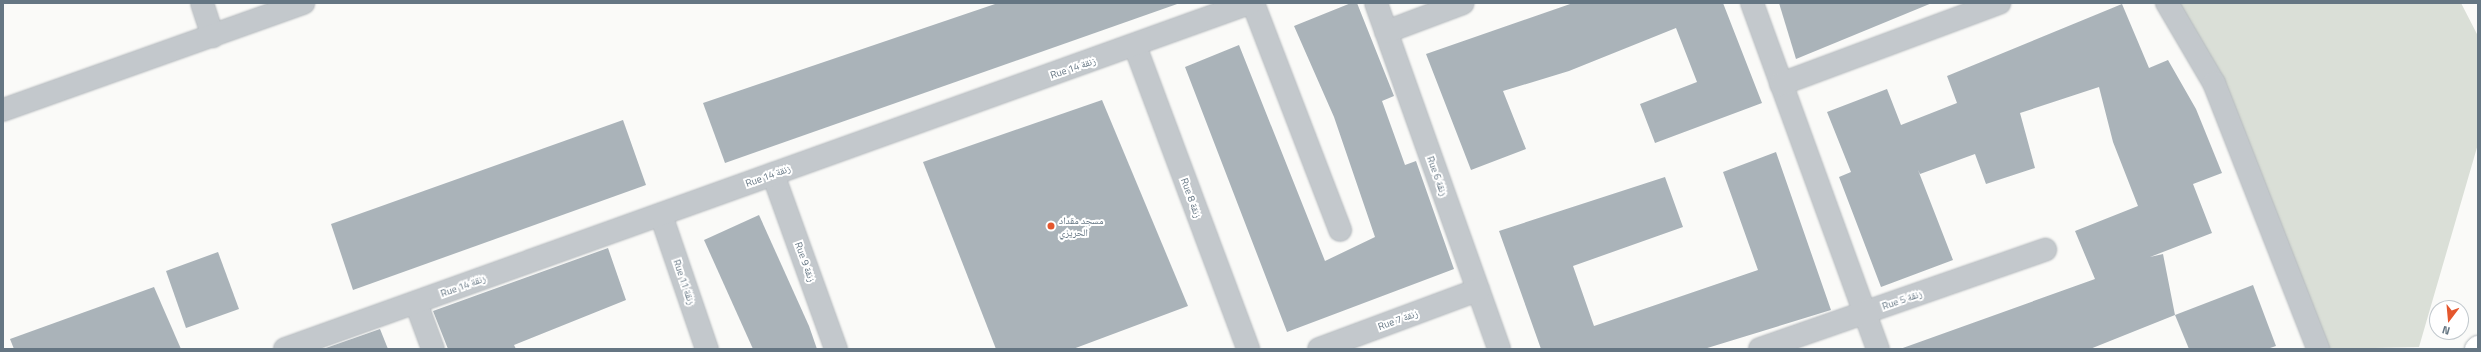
<!DOCTYPE html>
<html>
<head>
<meta charset="utf-8">
<style>
  body { margin:0 }
  #map { position:relative; width:2481px; height:352px; overflow:hidden; background:#fafaf8; font-family:"Titillium Web","Noto Naskh Arabic",sans-serif }
  div>[style] { position:absolute }
  .green>* { inset:0; background:#dadfd7 }
  .building>* { inset:0; background:#aab3b9 }
  .roads { filter:drop-shadow(0 0 1px #b4b9bd) drop-shadow(0 0 1px #b4b9bd) }
  .street>* { height:22px; margin:-11px; padding:0 11px; transform-origin:11px; border-radius:11px; background:#c3c8cc }
  .highway>* { height:22px; margin:-11px; padding:0 11px; transform-origin:11px; border-radius:11px; background:#fff }
  .dots>* { width:11px; height:11px; translate:-50% -50%; box-sizing:border-box; border:2px solid #fff; border-radius:50% }
  span { translate:-50% -50%; white-space:nowrap; text-align:center; line-height:1.15; -webkit-text-stroke:4px #fff; paint-order:stroke }
  .street-label { font-size:10px; color:#657683 }
  .poi-label { font-size:10px; color:#657683 }
  .left { translate:0 -50%; text-align:left }
  .frame { position:absolute; inset:0; border:4px solid #657683; pointer-events:none }
  .north { position:absolute; left:2429px; top:300px; width:40px; height:40px; box-sizing:border-box; background:#fff; border:1px solid #c1c8cd; border-radius:50%; rotate:196deg; font-size:11px; font-weight:700; line-height:16px; text-align:center; color:#657683 }
  .north::after { content:''; display:block; margin:auto; width:14px; height:18px; background:#e4572e; clip-path:polygon(50% 0,100% 100%,50% 72%,0 100%) }
</style>
</head>
<body>
<div id="map">
  <div class="green">
    <i style="clip-path:polygon(2167px 3px,2461px 3px,2478px 36px,2478px 144px,2419px 347px,2330px 349px,2216px 77px)"></i>
  </div>
  <div class="building">
    <i style="clip-path:polygon(998px 3px,1180px 3px,725px 163px,703px 103px)"></i>
    <i style="clip-path:polygon(1351px 3px,1357px 3px,1394px 96px,1382px 101px,1405px 165px,1416px 161px,1454px 269px,1287px 332px,1185px 67px,1239px 45px,1325px 261px,1375px 237px,1334px 117px,1294px 26px)"></i>
    <i style="clip-path:polygon(1573px 3px,1723px 3px,1762px 103px,1655px 143px,1640px 104px,1697px 82px,1676px 28px,1569px 71px,1503px 91px,1526px 149px,1471px 170px,1426px 54px)"></i>
    <i style="clip-path:polygon(1779px 3px,1932px 3px,1796px 59px)"></i>
    <i style="clip-path:polygon(2122px 4px,2149px 68px,2168px 60px,2196px 109px,2222px 173px,2193px 184px,2212px 233px,2150px 257px,2163px 254px,2175px 315px,2090px 349px,1900px 349px,2095px 279px,2075px 231px,2138px 206px,2113px 142px,2099px 87px,2020px 113px,2035px 168px,1986px 184px,1975px 154px,1920px 174px,1918px 170px,1953px 260px,1881px 287px,1839px 177px,1851px 172px,1827px 112px,1887px 89px,1901px 125px,1957px 103px,1947px 76px)"></i>
    <i style="clip-path:polygon(1102px 100px,1188px 306px,1073px 349px,996px 349px,923px 162px)"></i>
    <i style="clip-path:polygon(623px 120px,646px 185px,353px 290px,331px 224px)"></i>
    <i style="clip-path:polygon(1776px 152px,1831px 310px,1704px 349px,1541px 349px,1499px 231px,1665px 177px,1683px 227px,1573px 266px,1594px 326px,1758px 270px,1723px 172px)"></i>
    <i style="clip-path:polygon(759px 215px,809px 326px,817px 349px,753px 349px,704px 240px)"></i>
    <i style="clip-path:polygon(608px 248px,626px 300px,514px 345px,516px 349px,448px 349px,433px 311px)"></i>
    <i style="clip-path:polygon(218px 252px,239px 309px,186px 328px,166px 271px)"></i>
    <i style="clip-path:polygon(2253px 285px,2276px 346px,2267px 349px,2189px 349px,2175px 315px)"></i>
    <i style="clip-path:polygon(154px 287px,181px 349px,14px 349px,10px 339px)"></i>
    <i style="clip-path:polygon(380px 329px,388px 349px,323px 349px)"></i>
  </div>
  <div class="roads">
    <div class="street">
      <i style="left:202px;top:3px;width:35px;rotate:72deg"></i>
      <i style="left:1253px;top:3px;width:243px;rotate:69deg"></i>
      <i style="left:1376px;top:3px;width:367px;rotate:70.4deg"></i>
      <i style="left:1752px;top:3px;width:368px;rotate:70deg"></i>
      <i style="left:2167px;top:3px;width:93px;rotate:59.6deg"></i>
      <i style="left:2214px;top:83px;width:286px;rotate:68.6deg"></i>
      <i style="left:1386px;top:32px;width:82px;rotate:-20.6deg"></i>
      <i style="left:1135px;top:46px;width:323px;rotate:69.5deg"></i>
      <i style="left:1781px;top:84px;width:233px;rotate:-20.4deg"></i>
      <i style="left:3px;top:110px;width:319px;rotate:-19.6deg"></i>
      <i style="left:773px;top:174px;width:186px;rotate:70.2deg"></i>
      <i style="left:661px;top:215px;width:142px;rotate:71.1deg"></i>
      <i style="left:416px;top:303px;width:49px;rotate:69.7deg"></i>
      <i style="left:285px;top:349px;width:1025px;rotate:-19.73deg"></i>
      <i style="left:1319px;top:349px;width:170px;rotate:-20.4deg"></i>
      <i style="left:1760px;top:349px;width:302px;rotate:-19.2deg"></i>
    </div>
    <div class="highway">
      <i style="left:2476px;top:349px;width:3px;rotate:-45deg"></i>
    </div>
  </div>
  <div class="dots">
    <i style="left:1051px;top:226px;background:#e4572e"></i>
  </div>
  <div class="street-label">
    <span style="left:1073px;top:68px;rotate:-19deg">Rue 14 زنقة</span>
    <span style="left:768px;top:176px;rotate:-20deg">Rue 14 زنقة</span>
    <span style="left:1437px;top:176px;rotate:70deg">Rue 6 زنقة</span>
    <span style="left:1191px;top:198px;rotate:70deg">Rue 8 زنقة</span>
    <span style="left:805px;top:262px;rotate:70deg">Rue 9 زنقة</span>
    <span style="left:684px;top:282px;rotate:71deg">Rue 11 زنقة</span>
    <span style="left:463px;top:286px;rotate:-20deg">Rue 14 زنقة</span>
    <span style="left:1902px;top:300px;rotate:-19deg">Rue 5 زنقة</span>
    <span style="left:1398px;top:320px;rotate:-20deg">Rue 7 زنقة</span>
  </div>
  <div class="poi-label">
    <span class="left" style="left:1059px;top:226px">مسجد مقداد<br>الحريزي</span>
  </div>
  <div class="frame"></div>
  <div class="north">N</div>
</div>
</body>
</html>
